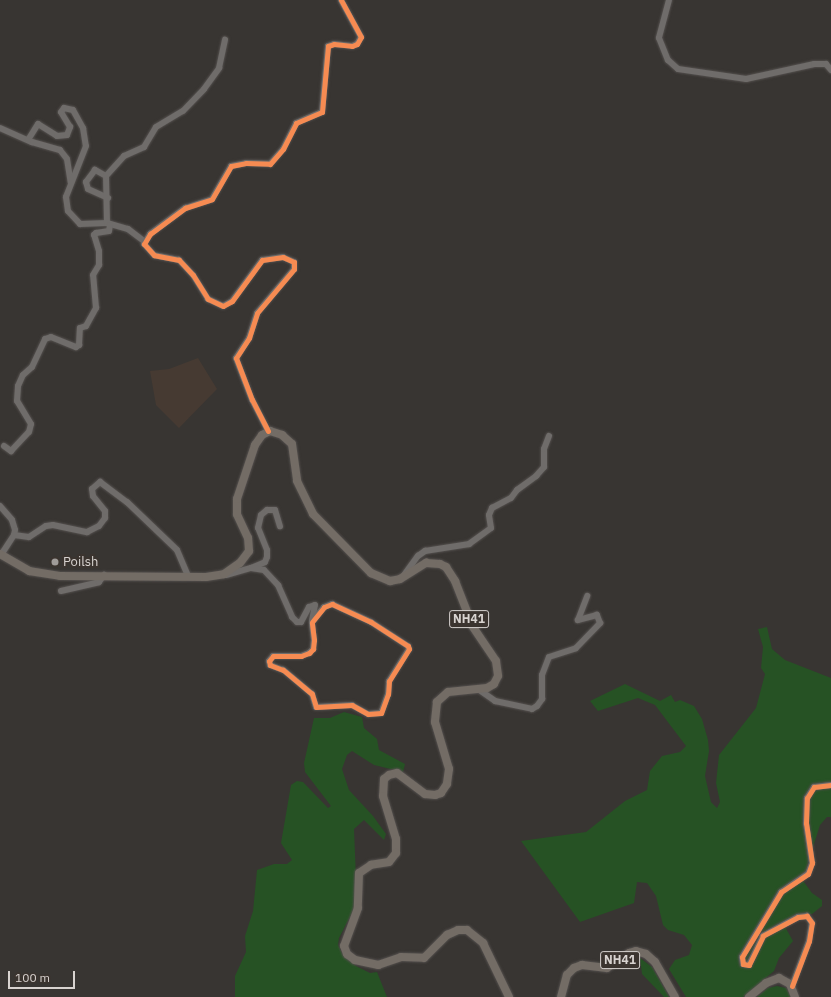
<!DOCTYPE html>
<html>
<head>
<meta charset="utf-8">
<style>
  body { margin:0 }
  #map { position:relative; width:831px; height:997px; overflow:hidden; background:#383532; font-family:"IBM Plex Sans",sans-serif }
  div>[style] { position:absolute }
  .built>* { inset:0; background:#463a32 }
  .green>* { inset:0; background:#265224 }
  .roads { filter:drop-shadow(0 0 1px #54504e) drop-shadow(0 0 1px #54504e) }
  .minor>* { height:6px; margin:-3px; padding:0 3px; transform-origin:3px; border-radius:3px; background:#6f6c6a }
  .highway>* { height:8px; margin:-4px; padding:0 4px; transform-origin:4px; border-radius:4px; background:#736c65 }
  .cycleway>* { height:5px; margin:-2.5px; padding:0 2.5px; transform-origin:2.5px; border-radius:2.5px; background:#f68b52 }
  .dots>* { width:11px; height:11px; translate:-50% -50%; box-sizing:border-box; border:2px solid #3b342f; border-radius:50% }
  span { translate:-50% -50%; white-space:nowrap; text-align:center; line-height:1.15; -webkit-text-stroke:4px #3b342f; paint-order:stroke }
  .shield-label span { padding:1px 3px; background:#3b342f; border:1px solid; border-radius:3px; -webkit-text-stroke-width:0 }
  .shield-label { font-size:12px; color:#d8d3d0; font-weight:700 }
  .poi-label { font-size:13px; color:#d8d3d0 }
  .left { translate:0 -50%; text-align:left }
  .scale { position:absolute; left:8px; top:971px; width:67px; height:18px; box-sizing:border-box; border:2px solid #d8d3d0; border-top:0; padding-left:5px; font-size:12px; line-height:14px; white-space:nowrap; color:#d8d3d0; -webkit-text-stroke:3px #3b342f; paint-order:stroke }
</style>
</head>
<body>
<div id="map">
  <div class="built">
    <i style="clip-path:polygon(198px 358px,217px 389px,179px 428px,156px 405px,150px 371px,169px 369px)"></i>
  </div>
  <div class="green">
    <i style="clip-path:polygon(767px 627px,772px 649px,785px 660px,831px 678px,831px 817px,827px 817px,820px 825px,804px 876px,801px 878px,812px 893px,822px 900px,822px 906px,812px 914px,805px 914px,784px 925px,793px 941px,779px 958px,774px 971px,743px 997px,686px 997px,669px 969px,675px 960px,689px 955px,692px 945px,684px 935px,668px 930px,663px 925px,656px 896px,647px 883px,637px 882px,634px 903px,580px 922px,521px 841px,586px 832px,625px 801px,647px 790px,650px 771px,662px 756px,680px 752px,686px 746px,655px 705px,638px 698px,598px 711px,590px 701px,625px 684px,660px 701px,671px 695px,675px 702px,680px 700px,694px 706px,702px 719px,708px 740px,709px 751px,705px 776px,711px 802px,717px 808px,720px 802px,716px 783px,719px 755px,756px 708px,765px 674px,761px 668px,763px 647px,758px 629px)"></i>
    <i style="clip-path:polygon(344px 712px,362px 717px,364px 728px,377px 739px,379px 750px,405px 764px,403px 772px,374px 765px,352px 751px,347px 755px,342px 769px,349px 790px,373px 816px,386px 834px,384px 840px,364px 820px,354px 829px,357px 903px,339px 938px,338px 945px,343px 955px,356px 966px,370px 973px,377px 972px,387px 997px,235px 997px,235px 976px,246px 952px,245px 936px,253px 911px,257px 870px,274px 864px,287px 864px,292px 860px,281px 843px,291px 785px,297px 781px,303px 782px,328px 808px,331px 806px,305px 772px,304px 763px,314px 718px,330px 718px)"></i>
    <i style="clip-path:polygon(640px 958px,652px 967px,669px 997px,664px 997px,642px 974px)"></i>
    <i style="clip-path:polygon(777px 986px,786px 988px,791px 997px,757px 997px,768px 988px)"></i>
  </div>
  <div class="roads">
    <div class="minor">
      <i style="left:669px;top:0;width:39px;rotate:105deg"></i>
      <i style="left:659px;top:38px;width:24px;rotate:68deg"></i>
      <i style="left:668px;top:60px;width:13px;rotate:42deg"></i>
      <i style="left:678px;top:69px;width:69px;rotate:8.4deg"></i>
      <i style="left:746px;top:79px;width:70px;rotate:-12.4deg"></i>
      <i style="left:814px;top:64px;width:12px"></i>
      <i style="left:826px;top:64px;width:8px;rotate:50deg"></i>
      <i style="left:0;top:128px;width:35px;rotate:24deg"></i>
      <i style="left:32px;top:142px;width:29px;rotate:16deg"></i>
      <i style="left:60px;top:150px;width:11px;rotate:52deg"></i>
      <i style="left:67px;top:159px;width:24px;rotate:81deg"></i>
      <i style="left:28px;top:140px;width:19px;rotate:-58deg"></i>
      <i style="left:38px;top:124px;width:22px;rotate:32deg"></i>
      <i style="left:57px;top:136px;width:10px;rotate:-6deg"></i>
      <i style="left:67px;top:135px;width:9px;rotate:-69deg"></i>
      <i style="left:70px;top:127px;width:17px;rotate:-121deg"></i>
      <i style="left:61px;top:112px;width:5px;rotate:-53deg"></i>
      <i style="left:64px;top:108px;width:9px;rotate:13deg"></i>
      <i style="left:73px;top:110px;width:21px;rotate:61deg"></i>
      <i style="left:83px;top:128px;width:18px;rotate:81deg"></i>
      <i style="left:86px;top:146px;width:55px;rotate:111.4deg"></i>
      <i style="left:66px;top:197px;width:14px;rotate:82deg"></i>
      <i style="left:68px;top:211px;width:18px;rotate:47deg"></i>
      <i style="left:80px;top:224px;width:27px;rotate:-2deg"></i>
      <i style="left:107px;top:223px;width:22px;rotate:16deg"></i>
      <i style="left:128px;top:229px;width:20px;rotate:37deg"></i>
      <i style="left:106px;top:176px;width:13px;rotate:-151deg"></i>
      <i style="left:95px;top:170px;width:15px;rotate:127deg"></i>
      <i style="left:86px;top:182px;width:7px;rotate:74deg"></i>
      <i style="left:88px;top:189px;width:22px;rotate:24deg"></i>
      <i style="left:107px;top:223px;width:47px;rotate:-91.2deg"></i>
      <i style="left:106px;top:176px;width:27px;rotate:-48deg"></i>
      <i style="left:124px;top:156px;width:22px;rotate:-24deg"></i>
      <i style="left:144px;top:147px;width:23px;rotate:-59deg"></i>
      <i style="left:156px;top:127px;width:31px;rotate:-31deg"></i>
      <i style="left:183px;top:111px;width:30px;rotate:-46deg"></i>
      <i style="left:204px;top:89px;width:26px;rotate:-54deg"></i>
      <i style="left:219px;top:68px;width:29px;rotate:-78deg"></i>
      <i style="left:268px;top:431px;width:35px;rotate:-117deg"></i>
      <i style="left:252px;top:400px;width:45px;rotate:-110.9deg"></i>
      <i style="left:236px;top:358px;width:24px;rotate:-57deg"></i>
      <i style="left:249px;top:338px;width:26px;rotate:-72deg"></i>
      <i style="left:257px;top:313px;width:57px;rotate:-49.9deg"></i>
      <i style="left:294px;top:269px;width:7px;rotate:-90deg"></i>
      <i style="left:294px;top:262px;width:12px;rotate:-156deg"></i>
      <i style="left:283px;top:257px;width:21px;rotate:172deg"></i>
      <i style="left:262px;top:260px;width:51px;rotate:126.2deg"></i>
      <i style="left:232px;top:301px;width:10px;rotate:151deg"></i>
      <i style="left:223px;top:306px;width:17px;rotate:-155deg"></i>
      <i style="left:208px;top:299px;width:28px;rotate:-122deg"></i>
      <i style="left:193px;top:275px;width:21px;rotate:-133deg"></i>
      <i style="left:179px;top:260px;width:25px;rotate:-169deg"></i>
      <i style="left:154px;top:255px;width:15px;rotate:-132deg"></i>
      <i style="left:144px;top:244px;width:12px;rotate:-59deg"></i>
      <i style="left:150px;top:234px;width:44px;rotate:-36.6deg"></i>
      <i style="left:185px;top:208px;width:28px;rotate:-18deg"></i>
      <i style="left:212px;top:199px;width:38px;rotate:-60deg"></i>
      <i style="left:231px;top:166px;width:15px;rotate:-11deg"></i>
      <i style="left:246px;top:163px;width:24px;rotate:2deg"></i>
      <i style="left:270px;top:164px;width:20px;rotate:-49deg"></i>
      <i style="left:283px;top:149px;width:29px;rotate:-63deg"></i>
      <i style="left:296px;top:123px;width:28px;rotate:-23deg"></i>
      <i style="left:322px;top:112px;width:66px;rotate:-84.8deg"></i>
      <i style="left:328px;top:46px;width:6px;rotate:-18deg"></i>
      <i style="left:334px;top:44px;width:18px;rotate:6deg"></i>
      <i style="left:352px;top:46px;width:5px;rotate:-22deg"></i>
      <i style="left:357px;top:44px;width:8px;rotate:-60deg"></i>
      <i style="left:361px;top:37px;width:42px;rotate:-118.4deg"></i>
      <i style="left:4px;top:446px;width:9px;rotate:36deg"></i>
      <i style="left:11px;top:451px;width:26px;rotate:-47deg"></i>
      <i style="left:29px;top:432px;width:8px;rotate:-76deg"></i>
      <i style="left:31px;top:424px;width:27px;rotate:-121deg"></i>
      <i style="left:17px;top:401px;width:15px;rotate:-86deg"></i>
      <i style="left:18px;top:386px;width:12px;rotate:-66deg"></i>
      <i style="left:23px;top:375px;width:12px;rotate:-42deg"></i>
      <i style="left:32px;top:367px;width:31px;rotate:-65deg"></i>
      <i style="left:45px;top:339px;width:6px;rotate:-18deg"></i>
      <i style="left:51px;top:337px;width:27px;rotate:22deg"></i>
      <i style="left:76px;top:347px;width:4px;rotate:-34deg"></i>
      <i style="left:79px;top:345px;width:17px;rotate:-87deg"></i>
      <i style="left:80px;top:328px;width:6px;rotate:-18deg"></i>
      <i style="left:86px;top:326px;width:21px;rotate:-61deg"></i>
      <i style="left:96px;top:308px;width:33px;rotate:-95deg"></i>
      <i style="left:93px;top:275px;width:12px;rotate:-59deg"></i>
      <i style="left:99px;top:265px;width:14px;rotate:-90deg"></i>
      <i style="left:99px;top:251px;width:17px;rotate:-107deg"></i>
      <i style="left:94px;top:235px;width:3px;rotate:-45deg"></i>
      <i style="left:96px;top:233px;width:13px;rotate:-9deg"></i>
      <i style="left:109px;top:231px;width:6px;rotate:-81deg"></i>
      <i style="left:0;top:506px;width:18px;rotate:49deg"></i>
      <i style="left:12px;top:520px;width:10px;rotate:73deg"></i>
      <i style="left:15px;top:530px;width:5px;rotate:101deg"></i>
      <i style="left:1px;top:555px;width:24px;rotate:-57deg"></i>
      <i style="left:14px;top:535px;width:15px;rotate:8deg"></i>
      <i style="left:29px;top:537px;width:20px;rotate:-33deg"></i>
      <i style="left:46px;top:526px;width:7px;rotate:-8deg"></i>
      <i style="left:53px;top:525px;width:35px;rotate:12deg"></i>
      <i style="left:87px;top:532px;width:13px;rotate:-27deg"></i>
      <i style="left:99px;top:526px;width:10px;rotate:-53deg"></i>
      <i style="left:105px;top:518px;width:7px;rotate:-90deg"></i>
      <i style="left:105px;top:511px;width:19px;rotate:-129deg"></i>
      <i style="left:93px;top:496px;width:7px;rotate:-98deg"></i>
      <i style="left:92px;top:489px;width:11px;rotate:-41deg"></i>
      <i style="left:100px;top:482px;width:34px;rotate:37deg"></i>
      <i style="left:127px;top:502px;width:69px;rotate:43.8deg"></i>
      <i style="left:177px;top:550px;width:28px;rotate:67deg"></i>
      <i style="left:251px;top:568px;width:15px;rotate:-23deg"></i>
      <i style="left:265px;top:562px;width:5px;rotate:-68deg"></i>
      <i style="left:267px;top:557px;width:7px;rotate:-90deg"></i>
      <i style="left:267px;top:550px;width:24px;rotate:-112deg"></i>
      <i style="left:258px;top:528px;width:13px;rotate:-77deg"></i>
      <i style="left:261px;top:515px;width:8px;rotate:-40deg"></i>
      <i style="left:267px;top:510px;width:8px"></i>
      <i style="left:275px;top:510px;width:17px;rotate:73deg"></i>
      <i style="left:226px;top:575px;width:26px;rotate:-16deg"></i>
      <i style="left:251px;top:568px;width:13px;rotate:9deg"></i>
      <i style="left:264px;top:570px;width:21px;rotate:47deg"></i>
      <i style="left:278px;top:585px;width:35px;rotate:66deg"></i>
      <i style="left:292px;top:617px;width:7px;rotate:45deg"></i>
      <i style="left:297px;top:622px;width:4px"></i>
      <i style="left:301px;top:622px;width:17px;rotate:-62deg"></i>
      <i style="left:309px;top:607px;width:6px;rotate:-18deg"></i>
      <i style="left:315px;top:605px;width:16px;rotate:101deg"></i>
      <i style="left:404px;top:575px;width:24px;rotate:-54deg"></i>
      <i style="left:418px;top:556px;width:9px;rotate:-36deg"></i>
      <i style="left:425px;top:551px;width:45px;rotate:-9deg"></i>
      <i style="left:469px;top:544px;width:27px;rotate:-36deg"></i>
      <i style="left:491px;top:528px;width:13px;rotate:-99deg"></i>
      <i style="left:489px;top:515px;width:8px;rotate:-67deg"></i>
      <i style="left:492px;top:508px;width:21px;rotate:-28deg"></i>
      <i style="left:511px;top:498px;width:10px;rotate:-53deg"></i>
      <i style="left:517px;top:490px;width:24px;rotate:-36deg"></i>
      <i style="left:536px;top:476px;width:12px;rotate:-48deg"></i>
      <i style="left:544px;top:467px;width:18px;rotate:-90deg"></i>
      <i style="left:544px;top:449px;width:14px;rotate:-69deg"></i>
      <i style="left:61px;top:591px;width:39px;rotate:-13deg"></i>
      <i style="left:99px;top:582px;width:9px;rotate:-54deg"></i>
      <i style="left:312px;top:622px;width:19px;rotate:-51deg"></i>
      <i style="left:324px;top:607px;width:9px;rotate:-21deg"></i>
      <i style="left:332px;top:604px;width:43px;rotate:24.8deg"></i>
      <i style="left:371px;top:622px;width:44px;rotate:33deg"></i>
      <i style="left:408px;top:646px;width:3px;rotate:72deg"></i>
      <i style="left:409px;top:649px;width:38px;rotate:122deg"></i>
      <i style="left:389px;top:681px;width:13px;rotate:94deg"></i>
      <i style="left:388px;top:694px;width:20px;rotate:110deg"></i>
      <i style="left:381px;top:713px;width:13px;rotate:176deg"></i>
      <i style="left:368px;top:714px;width:18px;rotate:-151deg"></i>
      <i style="left:352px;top:705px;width:36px;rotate:177deg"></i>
      <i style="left:316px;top:707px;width:14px;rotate:-107deg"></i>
      <i style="left:312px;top:694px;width:38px;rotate:-140deg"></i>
      <i style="left:283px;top:670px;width:14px;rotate:-159deg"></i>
      <i style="left:270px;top:665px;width:4px;rotate:-104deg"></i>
      <i style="left:269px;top:661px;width:6px;rotate:-51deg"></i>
      <i style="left:273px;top:656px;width:28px"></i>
      <i style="left:301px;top:656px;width:9px;rotate:-21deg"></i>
      <i style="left:309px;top:653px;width:6px;rotate:-45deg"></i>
      <i style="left:313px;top:649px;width:9px;rotate:-84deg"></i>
      <i style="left:314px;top:640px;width:17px;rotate:-97deg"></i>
      <i style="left:478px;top:689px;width:21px;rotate:35deg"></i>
      <i style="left:495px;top:701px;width:38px;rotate:12deg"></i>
      <i style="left:532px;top:709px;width:6px;rotate:-31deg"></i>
      <i style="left:537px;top:706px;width:9px;rotate:-54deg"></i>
      <i style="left:542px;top:699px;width:24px;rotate:-90deg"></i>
      <i style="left:542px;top:675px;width:19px;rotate:-69deg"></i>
      <i style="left:549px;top:657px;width:28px;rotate:-18deg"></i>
      <i style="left:576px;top:648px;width:35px;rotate:-46deg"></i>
      <i style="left:600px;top:623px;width:9px;rotate:-111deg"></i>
      <i style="left:597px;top:615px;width:20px;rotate:165deg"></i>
      <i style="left:578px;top:620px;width:26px;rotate:-69deg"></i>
      <i style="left:792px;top:986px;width:48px;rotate:-69.3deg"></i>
      <i style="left:809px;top:941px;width:18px;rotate:-81deg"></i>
      <i style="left:812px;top:923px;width:9px;rotate:-126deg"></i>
      <i style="left:807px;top:916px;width:9px;rotate:174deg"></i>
      <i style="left:798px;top:917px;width:40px;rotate:152deg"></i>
      <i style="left:763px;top:936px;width:32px;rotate:116deg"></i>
      <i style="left:749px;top:965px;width:6px;rotate:-171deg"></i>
      <i style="left:743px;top:964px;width:7px;rotate:-98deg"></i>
      <i style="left:742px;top:957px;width:76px;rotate:-59deg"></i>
      <i style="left:781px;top:892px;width:32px;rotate:-34deg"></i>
      <i style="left:808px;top:874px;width:12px;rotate:-70deg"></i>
      <i style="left:812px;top:863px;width:40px;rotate:-98.5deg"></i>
      <i style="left:806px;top:823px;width:25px;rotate:-88deg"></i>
      <i style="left:807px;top:798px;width:13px;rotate:-58deg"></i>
      <i style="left:814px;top:787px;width:17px;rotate:-7deg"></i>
    </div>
    <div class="highway">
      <i style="left:0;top:554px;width:34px;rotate:30deg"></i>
      <i style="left:29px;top:571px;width:31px;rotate:9deg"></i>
      <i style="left:60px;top:576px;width:146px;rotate:0.4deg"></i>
      <i style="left:206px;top:577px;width:18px;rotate:-9deg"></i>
      <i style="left:224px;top:574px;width:19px;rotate:-35deg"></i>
      <i style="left:240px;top:563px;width:15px;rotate:-53deg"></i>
      <i style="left:249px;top:551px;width:13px;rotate:-94deg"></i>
      <i style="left:248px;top:538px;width:26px;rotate:-115deg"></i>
      <i style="left:237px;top:514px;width:15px;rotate:-90deg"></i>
      <i style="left:237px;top:499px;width:57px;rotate:-71.6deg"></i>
      <i style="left:255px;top:445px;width:12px;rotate:-55deg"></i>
      <i style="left:262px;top:435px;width:9px;rotate:-27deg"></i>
      <i style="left:270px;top:431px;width:13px;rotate:18deg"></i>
      <i style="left:282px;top:435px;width:13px;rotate:42deg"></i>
      <i style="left:292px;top:444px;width:37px;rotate:82deg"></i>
      <i style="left:297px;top:481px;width:37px;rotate:64deg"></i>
      <i style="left:313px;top:514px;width:83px;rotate:45.5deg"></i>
      <i style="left:371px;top:573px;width:21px;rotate:23deg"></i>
      <i style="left:390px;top:581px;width:10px;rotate:-11deg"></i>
      <i style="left:400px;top:579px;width:31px;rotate:-32deg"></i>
      <i style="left:426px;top:563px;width:14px;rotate:4deg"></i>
      <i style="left:440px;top:564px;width:7px;rotate:27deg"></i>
      <i style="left:446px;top:567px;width:17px;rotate:57deg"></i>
      <i style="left:455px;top:581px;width:49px;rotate:68.6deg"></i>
      <i style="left:473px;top:627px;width:41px;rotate:55.9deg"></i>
      <i style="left:496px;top:661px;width:15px;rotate:82deg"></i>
      <i style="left:498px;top:676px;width:9px;rotate:117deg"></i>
      <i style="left:494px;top:684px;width:8px;rotate:150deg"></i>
      <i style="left:487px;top:688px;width:39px;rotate:174deg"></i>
      <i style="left:448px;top:692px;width:15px;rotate:138deg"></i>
      <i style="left:437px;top:702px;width:20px;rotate:96deg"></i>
      <i style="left:435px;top:722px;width:49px;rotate:73.4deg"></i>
      <i style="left:449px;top:769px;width:15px;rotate:98deg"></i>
      <i style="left:447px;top:784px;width:11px;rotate:124deg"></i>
      <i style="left:441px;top:793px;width:6px;rotate:162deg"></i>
      <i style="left:435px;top:795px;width:10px;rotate:-174deg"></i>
      <i style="left:425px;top:794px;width:35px;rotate:-143deg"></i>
      <i style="left:397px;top:773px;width:8px;rotate:166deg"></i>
      <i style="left:389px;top:775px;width:6px;rotate:141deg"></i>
      <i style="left:384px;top:779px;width:17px;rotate:93deg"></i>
      <i style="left:383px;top:796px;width:45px;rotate:73.2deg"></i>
      <i style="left:396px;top:839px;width:14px;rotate:90deg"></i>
      <i style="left:396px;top:853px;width:11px;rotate:128deg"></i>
      <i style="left:389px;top:862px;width:18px;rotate:171deg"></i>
      <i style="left:371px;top:865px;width:14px;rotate:146deg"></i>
      <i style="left:359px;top:873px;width:35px;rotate:92deg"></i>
      <i style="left:358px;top:908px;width:40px;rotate:110.2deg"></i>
      <i style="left:344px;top:946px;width:9px;rotate:69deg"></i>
      <i style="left:347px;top:954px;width:10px;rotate:37deg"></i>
      <i style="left:355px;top:960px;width:24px;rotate:12deg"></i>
      <i style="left:378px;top:965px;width:24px;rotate:-19deg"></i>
      <i style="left:401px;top:957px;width:23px;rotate:2deg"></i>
      <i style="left:424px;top:958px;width:33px;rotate:-45deg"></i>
      <i style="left:447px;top:935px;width:12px;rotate:-24deg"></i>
      <i style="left:458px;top:930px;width:9px"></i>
      <i style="left:467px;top:930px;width:21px;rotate:39deg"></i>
      <i style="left:483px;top:943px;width:60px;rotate:64.3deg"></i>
      <i style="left:561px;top:997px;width:23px;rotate:-75deg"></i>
      <i style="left:567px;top:975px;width:10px;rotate:-45deg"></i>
      <i style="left:574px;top:968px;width:9px;rotate:-21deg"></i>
      <i style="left:582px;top:965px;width:25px;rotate:7deg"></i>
      <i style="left:607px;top:968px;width:27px;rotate:-34deg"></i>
      <i style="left:629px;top:953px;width:7px;rotate:-16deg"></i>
      <i style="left:636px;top:951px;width:10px;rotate:17deg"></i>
      <i style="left:646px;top:954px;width:12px;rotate:42deg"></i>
      <i style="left:655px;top:962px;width:40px;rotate:60.3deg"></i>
      <i style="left:749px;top:997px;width:22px;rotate:-39deg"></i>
      <i style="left:766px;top:983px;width:14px;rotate:-21deg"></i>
      <i style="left:779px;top:978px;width:13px;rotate:29deg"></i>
      <i style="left:790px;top:984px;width:14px;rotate:69deg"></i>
    </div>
  </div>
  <div class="cycleway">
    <i style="left:268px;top:431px;width:35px;rotate:-117deg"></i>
    <i style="left:252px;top:400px;width:45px;rotate:-110.9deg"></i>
    <i style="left:236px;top:358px;width:24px;rotate:-57deg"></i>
    <i style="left:249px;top:338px;width:26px;rotate:-72deg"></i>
    <i style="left:257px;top:313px;width:57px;rotate:-49.9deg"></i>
    <i style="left:294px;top:269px;width:7px;rotate:-90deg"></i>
    <i style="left:294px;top:262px;width:12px;rotate:-156deg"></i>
    <i style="left:283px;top:257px;width:21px;rotate:172deg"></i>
    <i style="left:262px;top:260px;width:51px;rotate:126.2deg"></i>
    <i style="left:232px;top:301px;width:10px;rotate:151deg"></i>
    <i style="left:223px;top:306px;width:17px;rotate:-155deg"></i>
    <i style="left:208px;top:299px;width:28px;rotate:-122deg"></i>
    <i style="left:193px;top:275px;width:21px;rotate:-133deg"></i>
    <i style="left:179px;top:260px;width:25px;rotate:-169deg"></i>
    <i style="left:154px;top:255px;width:15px;rotate:-132deg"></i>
    <i style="left:144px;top:244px;width:12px;rotate:-59deg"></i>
    <i style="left:150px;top:234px;width:44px;rotate:-36.6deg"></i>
    <i style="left:185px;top:208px;width:28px;rotate:-18deg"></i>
    <i style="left:212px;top:199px;width:38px;rotate:-60deg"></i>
    <i style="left:231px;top:166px;width:15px;rotate:-11deg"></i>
    <i style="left:246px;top:163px;width:24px;rotate:2deg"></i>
    <i style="left:270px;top:164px;width:20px;rotate:-49deg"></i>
    <i style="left:283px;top:149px;width:29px;rotate:-63deg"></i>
    <i style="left:296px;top:123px;width:28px;rotate:-23deg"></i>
    <i style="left:322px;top:112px;width:66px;rotate:-84.8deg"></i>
    <i style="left:328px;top:46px;width:6px;rotate:-18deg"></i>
    <i style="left:334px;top:44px;width:18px;rotate:6deg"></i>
    <i style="left:352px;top:46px;width:5px;rotate:-22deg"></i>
    <i style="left:357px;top:44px;width:8px;rotate:-60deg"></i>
    <i style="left:361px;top:37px;width:42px;rotate:-118.4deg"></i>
    <i style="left:312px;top:622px;width:19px;rotate:-51deg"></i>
    <i style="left:324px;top:607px;width:9px;rotate:-21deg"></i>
    <i style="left:332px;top:604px;width:43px;rotate:24.8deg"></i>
    <i style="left:371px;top:622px;width:44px;rotate:33deg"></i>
    <i style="left:408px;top:646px;width:3px;rotate:72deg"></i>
    <i style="left:409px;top:649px;width:38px;rotate:122deg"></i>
    <i style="left:389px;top:681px;width:13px;rotate:94deg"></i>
    <i style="left:388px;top:694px;width:20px;rotate:110deg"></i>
    <i style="left:381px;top:713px;width:13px;rotate:176deg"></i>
    <i style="left:368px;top:714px;width:18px;rotate:-151deg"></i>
    <i style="left:352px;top:705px;width:36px;rotate:177deg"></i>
    <i style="left:316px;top:707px;width:14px;rotate:-107deg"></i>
    <i style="left:312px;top:694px;width:38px;rotate:-140deg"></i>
    <i style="left:283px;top:670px;width:14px;rotate:-159deg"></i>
    <i style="left:270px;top:665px;width:4px;rotate:-104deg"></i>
    <i style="left:269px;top:661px;width:6px;rotate:-51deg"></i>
    <i style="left:273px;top:656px;width:28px"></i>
    <i style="left:301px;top:656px;width:9px;rotate:-21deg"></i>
    <i style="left:309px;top:653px;width:6px;rotate:-45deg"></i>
    <i style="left:313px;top:649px;width:9px;rotate:-84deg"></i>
    <i style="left:314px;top:640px;width:17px;rotate:-97deg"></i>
    <i style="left:792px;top:986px;width:48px;rotate:-69.3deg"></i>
    <i style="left:809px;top:941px;width:18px;rotate:-81deg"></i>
    <i style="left:812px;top:923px;width:9px;rotate:-126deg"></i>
    <i style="left:807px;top:916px;width:9px;rotate:174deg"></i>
    <i style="left:798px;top:917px;width:40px;rotate:152deg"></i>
    <i style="left:763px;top:936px;width:32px;rotate:116deg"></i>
    <i style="left:749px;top:965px;width:6px;rotate:-171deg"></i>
    <i style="left:743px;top:964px;width:7px;rotate:-98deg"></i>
    <i style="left:742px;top:957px;width:76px;rotate:-59deg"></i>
    <i style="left:781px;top:892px;width:32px;rotate:-34deg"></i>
    <i style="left:808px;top:874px;width:12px;rotate:-70deg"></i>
    <i style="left:812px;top:863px;width:40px;rotate:-98.5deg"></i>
    <i style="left:806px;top:823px;width:25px;rotate:-88deg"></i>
    <i style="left:807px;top:798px;width:13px;rotate:-58deg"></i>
    <i style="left:814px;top:787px;width:17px;rotate:-7deg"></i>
  </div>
  <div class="dots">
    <i style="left:55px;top:562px;background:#a09c99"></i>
  </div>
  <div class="shield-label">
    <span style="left:469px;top:619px">NH41</span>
    <span style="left:620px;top:960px">NH41</span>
  </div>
  <div class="poi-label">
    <span class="left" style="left:63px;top:562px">Poilsh</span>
  </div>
  <div class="scale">100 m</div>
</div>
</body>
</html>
